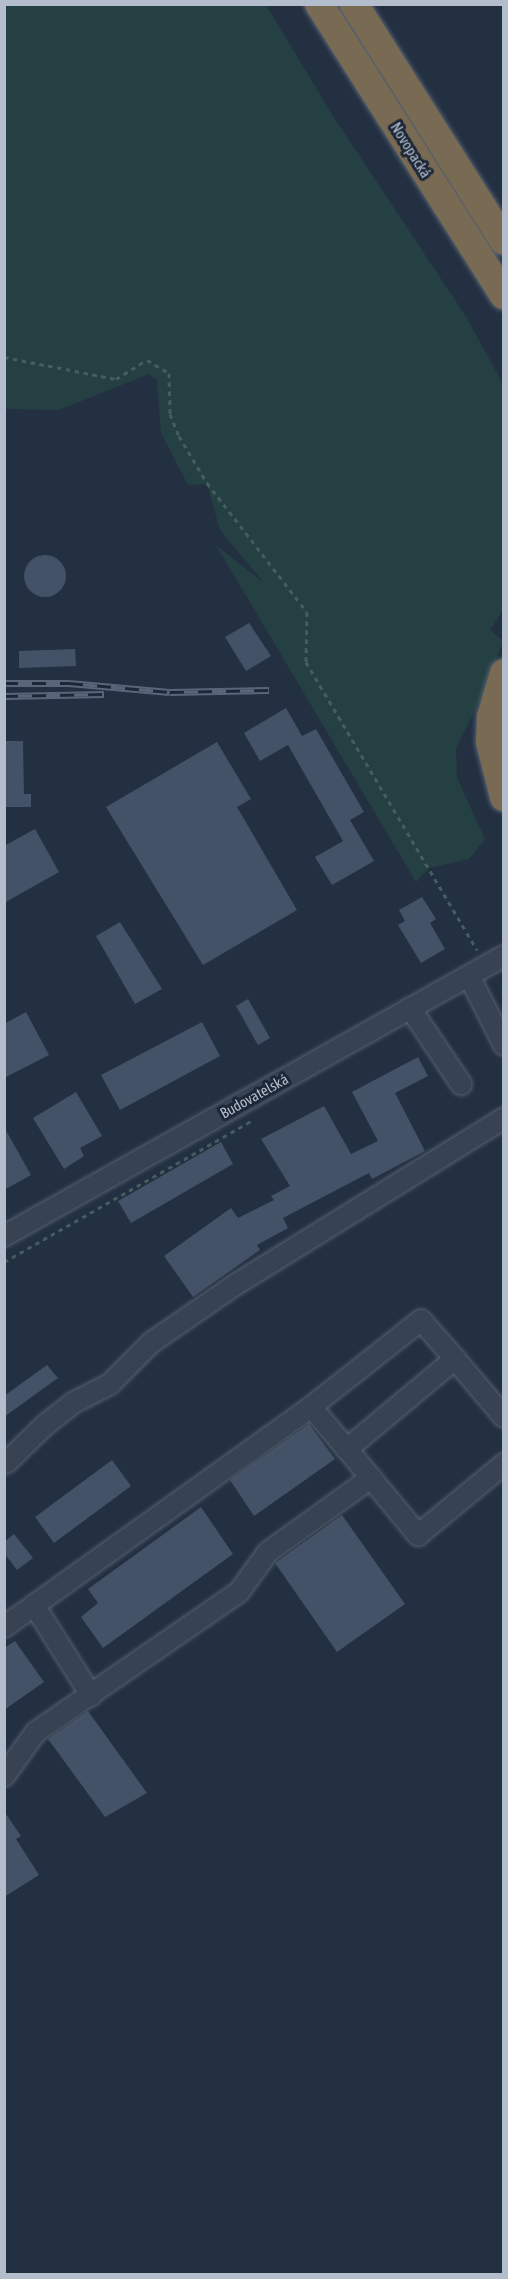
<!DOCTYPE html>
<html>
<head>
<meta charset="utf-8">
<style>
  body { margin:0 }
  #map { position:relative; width:508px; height:2279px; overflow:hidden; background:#233042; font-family:"Asap Condensed",sans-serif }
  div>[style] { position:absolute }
  .green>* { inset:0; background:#254043 }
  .building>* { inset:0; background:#445267 }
  .round { border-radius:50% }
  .path>* { height:3px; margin-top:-1.5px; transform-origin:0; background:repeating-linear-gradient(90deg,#435d60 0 4.5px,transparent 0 9px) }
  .roads { filter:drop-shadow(0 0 2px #55606f) drop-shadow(0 0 2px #55606f) }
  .minor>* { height:20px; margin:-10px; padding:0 10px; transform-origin:10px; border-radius:10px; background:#374252 }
  .highway>* { height:28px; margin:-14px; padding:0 14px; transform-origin:14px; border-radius:14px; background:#796a53 }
  .rail>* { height:7px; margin-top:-3.5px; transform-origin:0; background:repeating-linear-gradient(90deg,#1c2737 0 14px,#596679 0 28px); box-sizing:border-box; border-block:2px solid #596679 }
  span { translate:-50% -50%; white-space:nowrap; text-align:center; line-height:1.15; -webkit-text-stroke:6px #1c2737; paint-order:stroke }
  .street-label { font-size:15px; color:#b4bdcc }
  .frame { position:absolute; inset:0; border:6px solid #b4bdcc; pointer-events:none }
</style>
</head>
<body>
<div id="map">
  <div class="green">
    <i style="clip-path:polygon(5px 5px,266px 5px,333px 116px,465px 315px,503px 384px,503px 610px,490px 630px,503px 641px,484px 693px,456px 748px,457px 778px,485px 839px,469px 859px,429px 868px,416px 882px,216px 545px,264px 583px,220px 530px,207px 484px,188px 485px,161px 433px,157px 380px,149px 374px,59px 410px,5px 409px)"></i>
  </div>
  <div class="building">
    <i class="round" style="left:24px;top:555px;width:42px;height:42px"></i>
    <i style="clip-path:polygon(249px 623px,271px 656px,246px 671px,225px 637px)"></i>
    <i style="clip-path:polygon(75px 649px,76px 666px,19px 668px,19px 651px)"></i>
    <i style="clip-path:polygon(286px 708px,302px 736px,316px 729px,364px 812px,350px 820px,374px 861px,332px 885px,315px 857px,343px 841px,288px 745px,260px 761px,244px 733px)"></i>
    <i style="clip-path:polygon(4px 741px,23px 741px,24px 794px,31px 794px,31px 807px,4px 807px)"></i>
    <i style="clip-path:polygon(217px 742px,251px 799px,237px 807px,297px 910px,203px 965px,106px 807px)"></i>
    <i style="clip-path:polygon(35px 829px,59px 872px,4px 903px,4px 846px)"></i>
    <i style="clip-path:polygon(422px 897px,436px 919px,430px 923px,445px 949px,421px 963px,398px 925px,405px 921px,399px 910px)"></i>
    <i style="clip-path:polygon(120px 922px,162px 989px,135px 1004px,96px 936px)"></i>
    <i style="clip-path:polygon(248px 999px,270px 1038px,258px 1045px,236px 1006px)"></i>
    <i style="clip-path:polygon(26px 1012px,49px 1055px,4px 1078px,4px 1024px)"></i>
    <i style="clip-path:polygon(202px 1022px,220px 1056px,120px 1110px,101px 1075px)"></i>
    <i style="clip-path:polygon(418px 1057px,428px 1076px,395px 1093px,425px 1151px,372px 1179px,369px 1173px,283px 1218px,288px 1228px,257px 1245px,260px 1250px,193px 1297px,164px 1256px,231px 1208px,238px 1218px,274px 1200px,271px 1196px,290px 1186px,261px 1139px,324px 1106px,351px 1154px,378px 1141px,352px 1092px)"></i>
    <i style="clip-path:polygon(76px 1092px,102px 1136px,80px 1148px,84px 1156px,64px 1169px,33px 1118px)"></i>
    <i style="clip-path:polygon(4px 1127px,31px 1175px,4px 1190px)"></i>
    <i style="clip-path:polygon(221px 1142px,233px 1164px,131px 1223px,118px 1201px)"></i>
    <i style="clip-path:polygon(47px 1365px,58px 1378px,4px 1417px,4px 1396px)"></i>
    <i style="clip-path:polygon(309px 1424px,335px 1459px,254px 1516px,230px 1480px)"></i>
    <i style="clip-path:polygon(112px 1460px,131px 1486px,54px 1543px,35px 1517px)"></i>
    <i style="clip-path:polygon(201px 1507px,233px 1554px,103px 1648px,81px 1617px,98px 1603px,88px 1589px)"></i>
    <i style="clip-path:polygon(342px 1515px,405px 1604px,337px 1652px,275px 1563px)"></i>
    <i style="clip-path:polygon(14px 1534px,33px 1558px,17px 1570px,4px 1553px,4px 1542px)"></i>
    <i style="clip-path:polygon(15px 1641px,44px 1682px,4px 1710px,4px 1648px)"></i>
    <i style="clip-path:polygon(88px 1711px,147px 1793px,105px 1817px,48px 1739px)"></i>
    <i style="clip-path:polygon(4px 1811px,21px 1836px,16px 1839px,39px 1875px,4px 1897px)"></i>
  </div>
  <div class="path">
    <i style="left:4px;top:357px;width:114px;rotate:11.1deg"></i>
    <i style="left:116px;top:379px;width:36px;rotate:-32deg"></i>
    <i style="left:147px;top:360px;width:26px;rotate:31deg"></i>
    <i style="left:169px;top:373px;width:41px;rotate:88.6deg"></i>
    <i style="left:170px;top:414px;width:24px;rotate:68deg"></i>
    <i style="left:179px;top:436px;width:55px;rotate:59.2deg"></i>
    <i style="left:207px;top:483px;width:163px;rotate:52.2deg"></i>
    <i style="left:307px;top:612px;width:50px;rotate:91.1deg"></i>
    <i style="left:306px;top:662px;width:335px;rotate:59.3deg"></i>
    <i style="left:4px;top:1262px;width:287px;rotate:-29.7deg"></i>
  </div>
  <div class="roads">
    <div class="minor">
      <i style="left:469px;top:976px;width:77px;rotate:63.1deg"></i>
      <i style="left:410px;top:1008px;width:92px;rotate:56.1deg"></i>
      <i style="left:4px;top:1236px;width:573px;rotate:-29.25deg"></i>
      <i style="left:311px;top:1407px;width:55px;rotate:49.4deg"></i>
      <i style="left:504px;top:1417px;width:76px;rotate:-130.2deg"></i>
      <i style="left:455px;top:1359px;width:141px;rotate:140.2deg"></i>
      <i style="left:347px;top:1449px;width:112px;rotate:50.5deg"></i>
      <i style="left:418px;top:1535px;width:112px;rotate:-39.5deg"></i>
      <i style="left:6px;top:1463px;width:54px;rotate:-44.3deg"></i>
      <i style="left:45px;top:1425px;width:36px;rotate:-38deg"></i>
      <i style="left:73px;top:1403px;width:42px;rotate:-27.2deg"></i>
      <i style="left:110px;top:1384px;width:59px;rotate:-45deg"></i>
      <i style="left:152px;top:1342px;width:101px;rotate:-34.5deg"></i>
      <i style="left:235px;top:1285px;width:317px;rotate:-31.8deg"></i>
      <i style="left:34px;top:1605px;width:107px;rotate:57.7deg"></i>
      <i style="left:4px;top:1627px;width:378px;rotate:-35.6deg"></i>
      <i style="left:311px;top:1407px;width:140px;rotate:-38.3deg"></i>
      <i style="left:421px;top:1320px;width:52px;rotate:48.9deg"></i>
      <i style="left:4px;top:1776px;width:54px;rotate:-54deg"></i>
      <i style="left:36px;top:1732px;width:247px;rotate:-34.6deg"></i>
      <i style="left:239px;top:1592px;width:49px;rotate:-54.1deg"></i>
      <i style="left:268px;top:1552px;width:127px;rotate:-35.7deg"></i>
    </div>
    <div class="highway">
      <i style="left:319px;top:4px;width:345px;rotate:57.6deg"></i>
      <i style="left:354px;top:4px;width:280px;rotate:57.7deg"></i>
      <i style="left:504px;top:673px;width:46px;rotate:106.5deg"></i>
      <i style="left:491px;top:717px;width:25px;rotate:92deg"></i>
      <i style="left:490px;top:742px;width:57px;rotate:75.7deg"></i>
    </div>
  </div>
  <div class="rail">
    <i style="left:4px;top:683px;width:65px"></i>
    <i style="left:69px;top:683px;width:101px;rotate:5.1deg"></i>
    <i style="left:170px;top:692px;width:99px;rotate:-1.2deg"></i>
    <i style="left:4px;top:696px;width:100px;rotate:-1.1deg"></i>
  </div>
  <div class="street-label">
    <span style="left:411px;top:150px;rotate:58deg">Novopacká</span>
    <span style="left:254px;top:1096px;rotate:-29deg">Budovatelská</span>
  </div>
  <div class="frame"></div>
</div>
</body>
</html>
